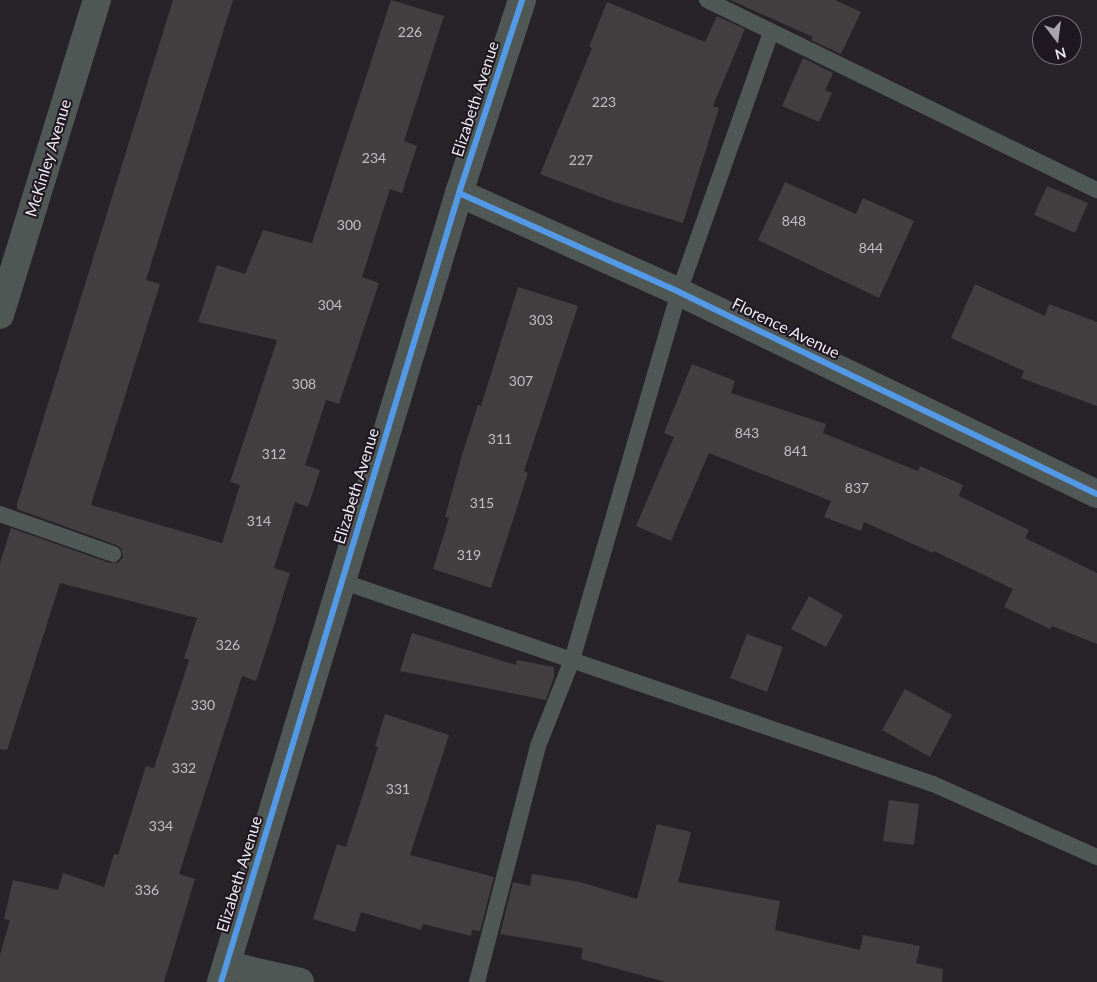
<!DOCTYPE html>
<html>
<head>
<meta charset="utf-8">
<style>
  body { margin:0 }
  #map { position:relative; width:1097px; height:982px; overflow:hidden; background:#272328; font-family:Lato,sans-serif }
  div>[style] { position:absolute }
  .building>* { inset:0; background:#433e3f }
  .service>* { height:16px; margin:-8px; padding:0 8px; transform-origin:8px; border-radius:8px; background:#505856 }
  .minor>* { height:28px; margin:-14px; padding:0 14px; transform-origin:14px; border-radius:14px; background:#505856 }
  .cycleway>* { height:6px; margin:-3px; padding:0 3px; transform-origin:3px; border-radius:3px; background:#5399e6 }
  span { translate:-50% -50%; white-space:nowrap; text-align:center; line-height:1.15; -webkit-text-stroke:4px #1f1721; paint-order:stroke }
  .number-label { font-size:14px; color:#c3bec4 }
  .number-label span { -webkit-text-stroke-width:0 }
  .street-label { font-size:16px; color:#eee9f0 }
  .north { position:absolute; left:1032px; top:15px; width:50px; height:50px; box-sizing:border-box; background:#1f1721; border:1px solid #726b74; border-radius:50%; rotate:165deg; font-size:14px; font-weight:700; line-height:20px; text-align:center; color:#eee9f0 }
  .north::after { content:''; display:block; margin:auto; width:18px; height:22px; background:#a8a4aa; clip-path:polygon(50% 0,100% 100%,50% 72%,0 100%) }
</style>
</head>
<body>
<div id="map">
  <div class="building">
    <i style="clip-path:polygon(173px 0,233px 0,146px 280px,160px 284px,91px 505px,222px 543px,240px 485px,230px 482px,277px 340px,198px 322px,217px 265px,245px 274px,263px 230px,312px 243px,391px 0,444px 16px,404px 141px,417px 146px,402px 193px,390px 189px,362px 277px,379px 283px,339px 404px,326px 400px,305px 465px,320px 470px,308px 507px,295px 502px,274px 568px,290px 573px,272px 632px,256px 681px,242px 676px,179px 874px,195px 879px,164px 982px,0 982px,0 955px,10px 920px,4px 919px,13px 880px,58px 890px,63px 873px,104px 887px,114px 854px,118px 855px,146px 766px,154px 768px,189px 660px,184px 658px,197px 618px,60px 583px,7px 750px,0 749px,0 563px,11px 528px,110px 563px,119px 562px,123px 557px,121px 548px,116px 545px,17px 509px,17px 504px)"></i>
    <i style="clip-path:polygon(730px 0,835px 0,861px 12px,841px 54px,811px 40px,813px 37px)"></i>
    <i style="clip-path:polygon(607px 2px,705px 42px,717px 16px,745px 29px,713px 106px,719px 108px,683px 223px,614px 202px,540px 174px,592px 48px,589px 47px)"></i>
    <i style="clip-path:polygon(803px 58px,833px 73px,825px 90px,832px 93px,819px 122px,782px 106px)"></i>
    <i style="clip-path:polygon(785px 182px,856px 214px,863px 198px,914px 221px,879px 298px,758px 240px)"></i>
    <i style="clip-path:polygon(1047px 186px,1088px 203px,1075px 233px,1034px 215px)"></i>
    <i style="clip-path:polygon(975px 284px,1045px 316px,1049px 304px,1097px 322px,1097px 406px,1021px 378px,1024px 371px,951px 338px)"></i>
    <i style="clip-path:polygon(518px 287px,578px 306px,524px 471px,528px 473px,491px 588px,433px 569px,449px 518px,445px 517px,462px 455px,478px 405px,481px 406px)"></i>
    <i style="clip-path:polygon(692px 364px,735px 381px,731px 393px,826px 424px,823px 433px,918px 471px,920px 466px,963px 485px,959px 496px,1029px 530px,1025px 538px,1097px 573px,1097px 644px,1052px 626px,1050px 629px,1004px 607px,1013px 589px,934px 551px,933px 553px,864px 522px,861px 531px,824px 517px,831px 501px,709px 453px,671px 541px,636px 526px,674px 437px,664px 433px)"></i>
    <i style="clip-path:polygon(809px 596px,843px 615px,826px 647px,791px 629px)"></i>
    <i style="clip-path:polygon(412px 633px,516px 665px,517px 660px,554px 667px,554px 677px,546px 700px,400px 671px)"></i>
    <i style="clip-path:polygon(747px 634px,783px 647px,767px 692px,730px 678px)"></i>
    <i style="clip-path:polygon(905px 689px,952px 715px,930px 757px,882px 730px)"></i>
    <i style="clip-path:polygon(385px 714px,449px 735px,410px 855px,494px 877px,480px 931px,472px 930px,471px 936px,423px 924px,421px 930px,361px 912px,355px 932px,313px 919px,337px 844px,346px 847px,378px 747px,375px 746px)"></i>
    <i style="clip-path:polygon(889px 800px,919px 804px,914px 845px,883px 841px)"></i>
    <i style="clip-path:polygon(657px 824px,691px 832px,678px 882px,780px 901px,775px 930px,860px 950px,863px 935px,920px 946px,916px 963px,943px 969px,942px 982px,666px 982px,581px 959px,583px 948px,500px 934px,513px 882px,530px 886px,532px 874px,580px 882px,637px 899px)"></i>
  </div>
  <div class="service">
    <i style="left:707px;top:0;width:434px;rotate:26deg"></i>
    <i style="left:0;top:514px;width:120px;rotate:19.5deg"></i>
    <i style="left:341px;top:581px;width:626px;rotate:18.93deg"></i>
    <i style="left:933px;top:784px;width:180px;rotate:24deg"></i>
    <i style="left:477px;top:982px;width:244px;rotate:-75.5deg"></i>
    <i style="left:538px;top:746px;width:92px;rotate:-68.4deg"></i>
    <i style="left:572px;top:660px;width:383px;rotate:-73.8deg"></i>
    <i style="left:679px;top:292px;width:276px;rotate:-70.5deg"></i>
  </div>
  <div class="minor">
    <i style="left:459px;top:193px;width:241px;rotate:24.2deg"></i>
    <i style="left:679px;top:292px;width:464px;rotate:25.8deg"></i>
    <i style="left:0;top:315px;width:330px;rotate:-72.9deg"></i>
    <i style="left:227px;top:965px;width:75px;rotate:13.1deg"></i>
    <i style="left:221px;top:982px;width:824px;rotate:-73.21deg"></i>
    <i style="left:459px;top:193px;width:203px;rotate:-71.9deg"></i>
  </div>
  <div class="cycleway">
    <i style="left:459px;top:193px;width:241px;rotate:24.2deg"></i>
    <i style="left:679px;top:292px;width:464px;rotate:25.8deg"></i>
    <i style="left:221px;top:982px;width:824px;rotate:-73.21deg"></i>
    <i style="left:459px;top:193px;width:203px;rotate:-71.9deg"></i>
  </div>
  <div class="number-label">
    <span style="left:410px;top:32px">226</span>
    <span style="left:604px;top:102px">223</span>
    <span style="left:374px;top:158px">234</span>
    <span style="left:581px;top:160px">227</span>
    <span style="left:794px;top:221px">848</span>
    <span style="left:349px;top:225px">300</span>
    <span style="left:871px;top:248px">844</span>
    <span style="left:330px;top:305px">304</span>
    <span style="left:541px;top:320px">303</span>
    <span style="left:521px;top:381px">307</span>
    <span style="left:304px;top:384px">308</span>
    <span style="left:747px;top:433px">843</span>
    <span style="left:500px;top:439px">311</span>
    <span style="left:796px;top:451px">841</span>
    <span style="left:274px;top:454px">312</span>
    <span style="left:857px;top:488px">837</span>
    <span style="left:482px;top:503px">315</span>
    <span style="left:259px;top:521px">314</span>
    <span style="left:469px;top:555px">319</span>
    <span style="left:228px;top:645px">326</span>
    <span style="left:203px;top:705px">330</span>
    <span style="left:184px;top:768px">332</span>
    <span style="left:398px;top:789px">331</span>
    <span style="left:161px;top:826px">334</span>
    <span style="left:147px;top:890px">336</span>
  </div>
  <div class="street-label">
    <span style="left:475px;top:99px;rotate:-72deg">Elizabeth Avenue</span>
    <span style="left:48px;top:158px;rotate:-73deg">McKinley Avenue</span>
    <span style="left:786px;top:328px;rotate:26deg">Florence Avenue</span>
    <span style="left:356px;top:486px;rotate:-73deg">Elizabeth Avenue</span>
    <span style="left:239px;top:874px;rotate:-73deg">Elizabeth Avenue</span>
  </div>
  <div class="north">N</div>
</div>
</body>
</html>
